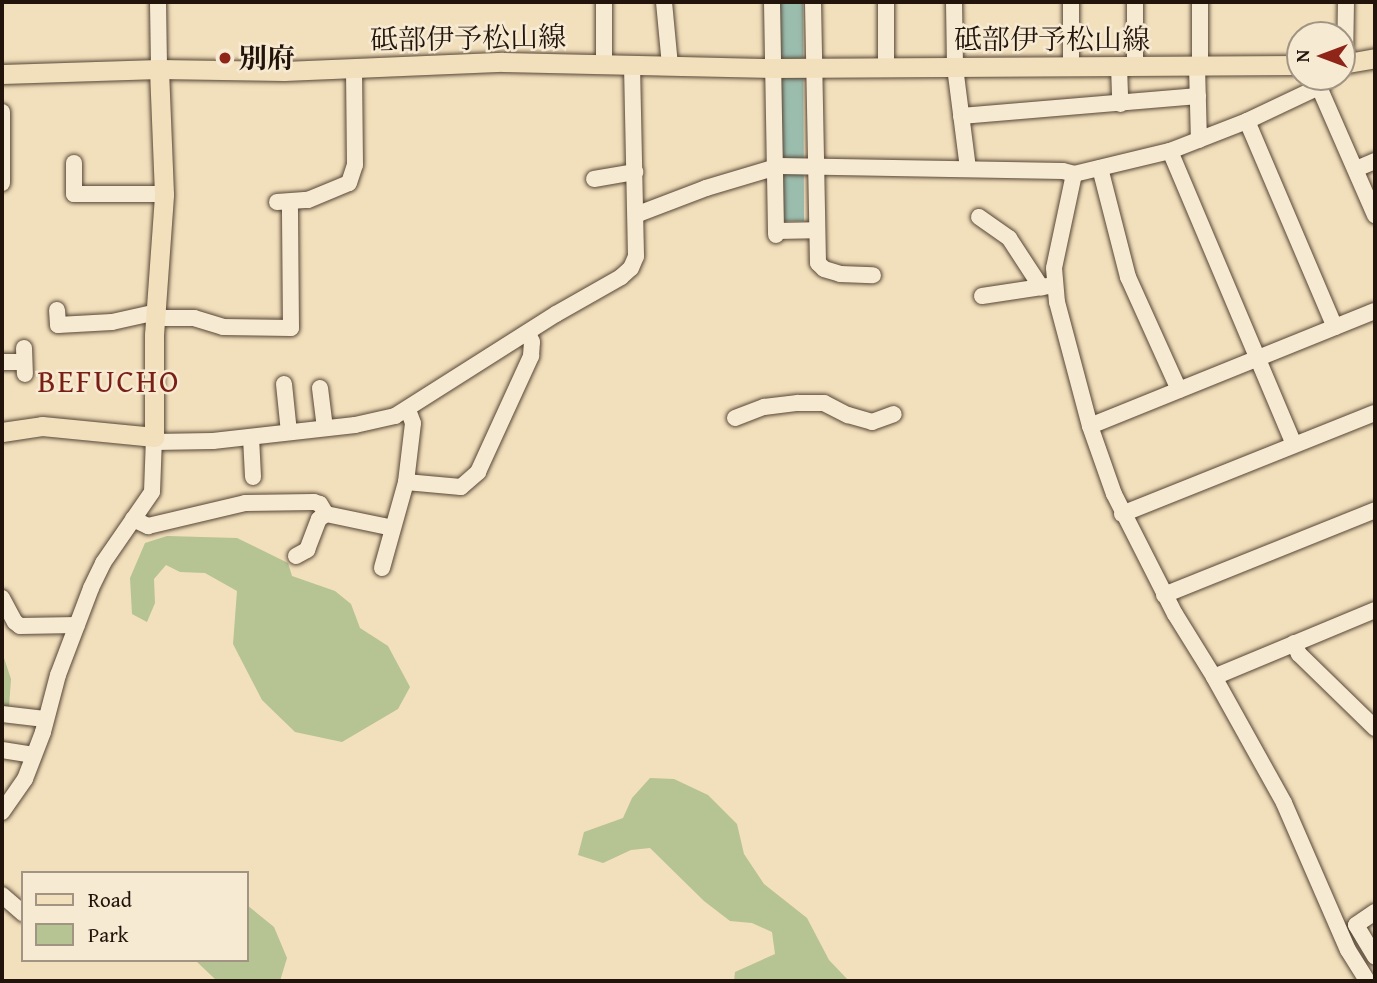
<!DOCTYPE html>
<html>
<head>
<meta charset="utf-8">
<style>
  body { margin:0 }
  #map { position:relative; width:1377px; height:983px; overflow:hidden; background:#f2dfbb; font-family:"Gentium Book Plus","Noto Serif JP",serif }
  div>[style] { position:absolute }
  .green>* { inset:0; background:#b6c393 }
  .water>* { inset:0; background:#9bbdae }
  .roads { filter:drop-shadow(0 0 2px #564637) drop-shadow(0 0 2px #564637) }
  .minor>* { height:16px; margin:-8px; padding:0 8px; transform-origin:8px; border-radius:8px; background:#f7ead3 }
  .major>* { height:19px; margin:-9.5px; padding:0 9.5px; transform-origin:9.5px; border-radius:9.5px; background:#f2dfbb }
  .dots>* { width:19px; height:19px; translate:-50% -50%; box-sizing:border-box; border:4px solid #f7ead3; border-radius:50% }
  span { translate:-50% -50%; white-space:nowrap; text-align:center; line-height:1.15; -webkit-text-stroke:5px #f7ead3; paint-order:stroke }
  .street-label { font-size:28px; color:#22130b }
  .poi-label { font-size:28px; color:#22130b; font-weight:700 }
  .left { translate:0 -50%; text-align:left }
  .quarter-label { font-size:32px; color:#7a1f14; letter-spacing:2px }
  .frame { position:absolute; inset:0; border:4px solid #22130b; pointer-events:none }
  .legend { position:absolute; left:21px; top:871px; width:228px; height:91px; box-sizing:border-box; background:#f7ead3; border:2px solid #a29483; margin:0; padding:9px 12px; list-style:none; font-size:21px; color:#22130b }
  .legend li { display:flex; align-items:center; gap:14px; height:35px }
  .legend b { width:35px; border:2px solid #a29483 }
  .north { position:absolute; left:1286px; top:21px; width:70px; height:70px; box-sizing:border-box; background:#f7ead3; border:2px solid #a29483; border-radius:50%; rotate:270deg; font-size:19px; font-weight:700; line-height:28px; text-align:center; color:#22130b }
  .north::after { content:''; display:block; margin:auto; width:24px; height:32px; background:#8f2418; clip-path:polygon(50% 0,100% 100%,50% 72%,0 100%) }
</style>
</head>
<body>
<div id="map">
  <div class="green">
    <i style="clip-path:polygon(167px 536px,237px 538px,288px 563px,292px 576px,335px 591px,351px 604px,360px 628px,388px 646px,410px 687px,398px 709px,342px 742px,295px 732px,262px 700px,233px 644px,237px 591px,205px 573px,180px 572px,166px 565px,154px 579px,155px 603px,147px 622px,132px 614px,130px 578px,145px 543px)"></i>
    <i style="clip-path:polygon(2px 652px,11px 679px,9px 707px,2px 706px)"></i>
    <i style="clip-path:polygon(650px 778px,674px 779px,708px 795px,737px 824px,744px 854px,764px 884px,807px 918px,829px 960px,849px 981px,734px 981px,735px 972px,775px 954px,772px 932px,752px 923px,730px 921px,704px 901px,650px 848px,631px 850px,603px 863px,578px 855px,584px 832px,623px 818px,632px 798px)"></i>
    <i style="clip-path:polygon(247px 905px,274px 927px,287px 958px,280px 981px,217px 981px,195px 960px,247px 960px)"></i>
  </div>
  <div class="water">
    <i style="clip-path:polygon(780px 2px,803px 2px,804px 221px,782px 221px)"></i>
  </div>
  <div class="roads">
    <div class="minor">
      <i style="left:158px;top:2px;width:67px;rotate:89.1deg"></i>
      <i style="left:664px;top:2px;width:63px;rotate:84.6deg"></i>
      <i style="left:772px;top:2px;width:233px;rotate:89deg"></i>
      <i style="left:813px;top:2px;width:261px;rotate:88.9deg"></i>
      <i style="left:818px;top:263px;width:8px;rotate:45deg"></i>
      <i style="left:824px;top:269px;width:17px;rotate:17deg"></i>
      <i style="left:840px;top:274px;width:33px;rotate:2deg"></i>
      <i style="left:886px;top:2px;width:66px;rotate:90deg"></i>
      <i style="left:954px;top:2px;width:65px;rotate:89.1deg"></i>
      <i style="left:955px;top:67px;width:102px;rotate:82.7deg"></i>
      <i style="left:1071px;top:2px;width:64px;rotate:90deg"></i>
      <i style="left:1135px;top:2px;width:64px;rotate:90deg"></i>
      <i style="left:1200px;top:2px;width:64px;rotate:90deg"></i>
      <i style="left:604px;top:64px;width:62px;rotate:-90deg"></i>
      <i style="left:1119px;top:66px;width:38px;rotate:88deg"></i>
      <i style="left:1197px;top:66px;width:74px;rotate:88.5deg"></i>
      <i style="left:1342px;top:67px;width:4px;rotate:-45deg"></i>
      <i style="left:1345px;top:64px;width:62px;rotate:-89.1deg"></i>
      <i style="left:1319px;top:87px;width:140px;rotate:66.4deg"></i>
      <i style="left:2px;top:112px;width:71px;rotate:90deg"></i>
      <i style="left:961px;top:116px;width:238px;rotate:-4.8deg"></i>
      <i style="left:1247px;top:121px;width:224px;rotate:66.9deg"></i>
      <i style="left:1170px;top:151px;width:318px;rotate:67.1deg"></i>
      <i style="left:74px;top:163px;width:31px;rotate:90deg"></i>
      <i style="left:74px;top:194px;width:90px"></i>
      <i style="left:1100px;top:168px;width:113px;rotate:75.6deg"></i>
      <i style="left:1128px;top:277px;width:124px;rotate:65.7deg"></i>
      <i style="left:1356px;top:169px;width:21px;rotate:-23deg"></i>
      <i style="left:1074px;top:174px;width:96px;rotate:102deg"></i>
      <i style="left:1054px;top:268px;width:34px;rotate:85deg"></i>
      <i style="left:1057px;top:302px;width:128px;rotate:75.1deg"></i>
      <i style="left:1090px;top:426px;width:72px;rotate:70.6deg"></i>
      <i style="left:1114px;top:494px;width:135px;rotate:63.1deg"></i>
      <i style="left:1175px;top:614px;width:74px;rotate:58.2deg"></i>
      <i style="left:1214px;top:677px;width:144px;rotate:60.9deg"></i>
      <i style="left:1284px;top:803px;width:160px;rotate:66.5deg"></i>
      <i style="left:1348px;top:950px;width:36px;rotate:58deg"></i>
      <i style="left:594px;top:179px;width:42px;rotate:-9.7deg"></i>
      <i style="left:277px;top:202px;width:31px;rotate:-4deg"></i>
      <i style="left:308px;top:200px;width:44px;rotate:-22.5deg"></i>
      <i style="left:349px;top:183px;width:19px;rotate:-72deg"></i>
      <i style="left:355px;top:165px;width:97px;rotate:-90.6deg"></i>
      <i style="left:638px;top:214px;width:73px;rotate:-20.9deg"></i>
      <i style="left:706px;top:188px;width:77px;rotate:-16.6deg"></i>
      <i style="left:780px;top:166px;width:283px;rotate:1deg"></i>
      <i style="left:1063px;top:171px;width:11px;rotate:15deg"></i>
      <i style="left:1074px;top:174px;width:99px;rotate:-13.5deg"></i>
      <i style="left:1170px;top:151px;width:83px;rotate:-21.3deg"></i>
      <i style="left:1247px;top:121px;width:80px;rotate:-25.3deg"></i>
      <i style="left:1319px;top:87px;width:15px;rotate:-42deg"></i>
      <i style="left:979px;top:217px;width:37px;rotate:35deg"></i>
      <i style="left:1009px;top:238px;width:59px;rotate:56.9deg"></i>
      <i style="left:776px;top:231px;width:39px;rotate:-1deg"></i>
      <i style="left:982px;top:296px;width:67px;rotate:-8.6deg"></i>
      <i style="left:57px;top:310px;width:15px;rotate:86deg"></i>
      <i style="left:58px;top:325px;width:54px;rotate:-3.2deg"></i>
      <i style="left:112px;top:322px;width:46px;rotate:-12.5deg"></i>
      <i style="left:157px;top:318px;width:37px"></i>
      <i style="left:194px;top:318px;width:30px;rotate:17deg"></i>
      <i style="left:223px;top:327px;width:68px;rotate:0.8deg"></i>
      <i style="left:291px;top:328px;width:126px;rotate:-90.5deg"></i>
      <i style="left:24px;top:348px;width:26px;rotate:88deg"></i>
      <i style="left:2px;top:362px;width:22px"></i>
      <i style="left:284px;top:384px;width:48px;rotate:84.1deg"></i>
      <i style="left:320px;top:388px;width:40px;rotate:82.9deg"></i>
      <i style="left:735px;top:418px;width:31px;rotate:-21deg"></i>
      <i style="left:764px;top:407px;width:34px;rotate:-7deg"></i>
      <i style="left:798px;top:403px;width:26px"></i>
      <i style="left:824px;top:403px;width:27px;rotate:27deg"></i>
      <i style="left:848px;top:415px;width:25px;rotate:16deg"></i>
      <i style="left:872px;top:422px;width:23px;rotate:-20deg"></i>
      <i style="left:1090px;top:426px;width:307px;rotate:-22deg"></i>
      <i style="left:251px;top:437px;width:40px;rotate:87.1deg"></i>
      <i style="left:154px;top:442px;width:59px;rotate:-1deg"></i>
      <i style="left:213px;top:441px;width:143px;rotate:-6.4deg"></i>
      <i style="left:355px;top:425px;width:41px;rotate:-12.7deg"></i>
      <i style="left:395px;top:416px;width:191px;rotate:-32.4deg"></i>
      <i style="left:556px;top:314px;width:75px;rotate:-29.6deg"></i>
      <i style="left:621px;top:277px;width:13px;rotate:-42deg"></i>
      <i style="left:631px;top:268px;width:13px;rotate:-67deg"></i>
      <i style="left:636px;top:256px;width:191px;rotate:-91.2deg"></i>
      <i style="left:406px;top:482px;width:55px;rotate:5.2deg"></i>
      <i style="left:461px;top:487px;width:23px;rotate:-41deg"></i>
      <i style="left:478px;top:472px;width:128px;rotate:-65.4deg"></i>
      <i style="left:531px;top:356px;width:14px;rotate:-86deg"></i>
      <i style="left:532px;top:342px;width:10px;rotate:-114deg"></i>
      <i style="left:1122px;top:514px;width:272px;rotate:-21.8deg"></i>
      <i style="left:133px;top:519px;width:17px;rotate:25deg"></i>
      <i style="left:148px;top:526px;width:100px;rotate:-13.3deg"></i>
      <i style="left:245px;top:503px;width:69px;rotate:-0.8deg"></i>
      <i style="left:314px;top:502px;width:6px;rotate:18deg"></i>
      <i style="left:320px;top:504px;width:12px;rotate:59deg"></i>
      <i style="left:296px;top:556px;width:13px;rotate:-29deg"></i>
      <i style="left:307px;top:550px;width:33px;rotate:-69deg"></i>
      <i style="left:319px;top:519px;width:9px;rotate:-36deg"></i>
      <i style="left:326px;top:514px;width:68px;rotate:11.8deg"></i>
      <i style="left:382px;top:568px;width:89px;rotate:-74.4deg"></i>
      <i style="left:406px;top:482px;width:59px;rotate:-83.2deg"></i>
      <i style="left:413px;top:423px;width:14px;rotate:-111deg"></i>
      <i style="left:1164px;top:595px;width:227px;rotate:-21.9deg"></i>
      <i style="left:2px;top:598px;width:27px;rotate:62deg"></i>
      <i style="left:15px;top:622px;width:6px;rotate:39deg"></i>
      <i style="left:20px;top:626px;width:57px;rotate:-1deg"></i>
      <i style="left:1294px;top:643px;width:12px;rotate:66deg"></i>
      <i style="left:1299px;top:654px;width:106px;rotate:44.2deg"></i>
      <i style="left:1214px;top:677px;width:174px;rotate:-22.6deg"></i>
      <i style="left:2px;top:714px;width:43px;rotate:6.6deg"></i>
      <i style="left:2px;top:750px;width:32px;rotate:9deg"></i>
      <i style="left:2px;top:812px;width:40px;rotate:-55.1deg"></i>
      <i style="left:25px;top:779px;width:50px;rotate:-69deg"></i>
      <i style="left:43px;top:732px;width:59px;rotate:-75.3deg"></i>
      <i style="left:58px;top:675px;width:93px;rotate:-69.2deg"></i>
      <i style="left:91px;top:588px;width:28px;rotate:-64deg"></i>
      <i style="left:103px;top:563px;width:86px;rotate:-55.4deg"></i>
      <i style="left:152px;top:492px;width:55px;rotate:-87.9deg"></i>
      <i style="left:2px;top:895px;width:28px;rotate:41deg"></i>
      <i style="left:1375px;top:912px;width:23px;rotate:146deg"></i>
      <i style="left:1356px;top:925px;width:37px;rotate:59deg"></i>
    </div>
    <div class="major">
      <i style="left:1342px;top:64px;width:34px;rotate:-10deg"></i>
      <i style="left:2px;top:74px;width:157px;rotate:-1.8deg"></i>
      <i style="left:159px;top:69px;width:125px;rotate:0.9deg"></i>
      <i style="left:284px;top:71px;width:219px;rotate:-2.4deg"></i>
      <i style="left:503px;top:62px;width:270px;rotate:1.3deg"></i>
      <i style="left:773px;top:68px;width:527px;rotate:-0.33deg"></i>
      <i style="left:2px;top:432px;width:40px;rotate:-8.5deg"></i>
      <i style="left:42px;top:426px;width:113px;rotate:5.6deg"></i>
      <i style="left:154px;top:437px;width:102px;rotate:-90deg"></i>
      <i style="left:154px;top:335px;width:141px;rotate:-85.9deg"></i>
      <i style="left:164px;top:194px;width:125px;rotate:-92.3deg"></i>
    </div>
  </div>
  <div class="dots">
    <i style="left:225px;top:58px;background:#8f2418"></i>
  </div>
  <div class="street-label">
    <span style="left:468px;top:38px;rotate:-1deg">砥部伊予松山線</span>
    <span style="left:1052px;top:39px">砥部伊予松山線</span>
  </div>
  <div class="poi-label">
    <span class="left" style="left:239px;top:58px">別府</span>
  </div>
  <div class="quarter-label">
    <span style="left:109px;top:381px">BEFUCHO</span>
  </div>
  <div class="frame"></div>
  <ul class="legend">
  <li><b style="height:9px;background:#f2dfbb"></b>Road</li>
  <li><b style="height:19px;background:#b6c393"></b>Park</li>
  </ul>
  <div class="north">N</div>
</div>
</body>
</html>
